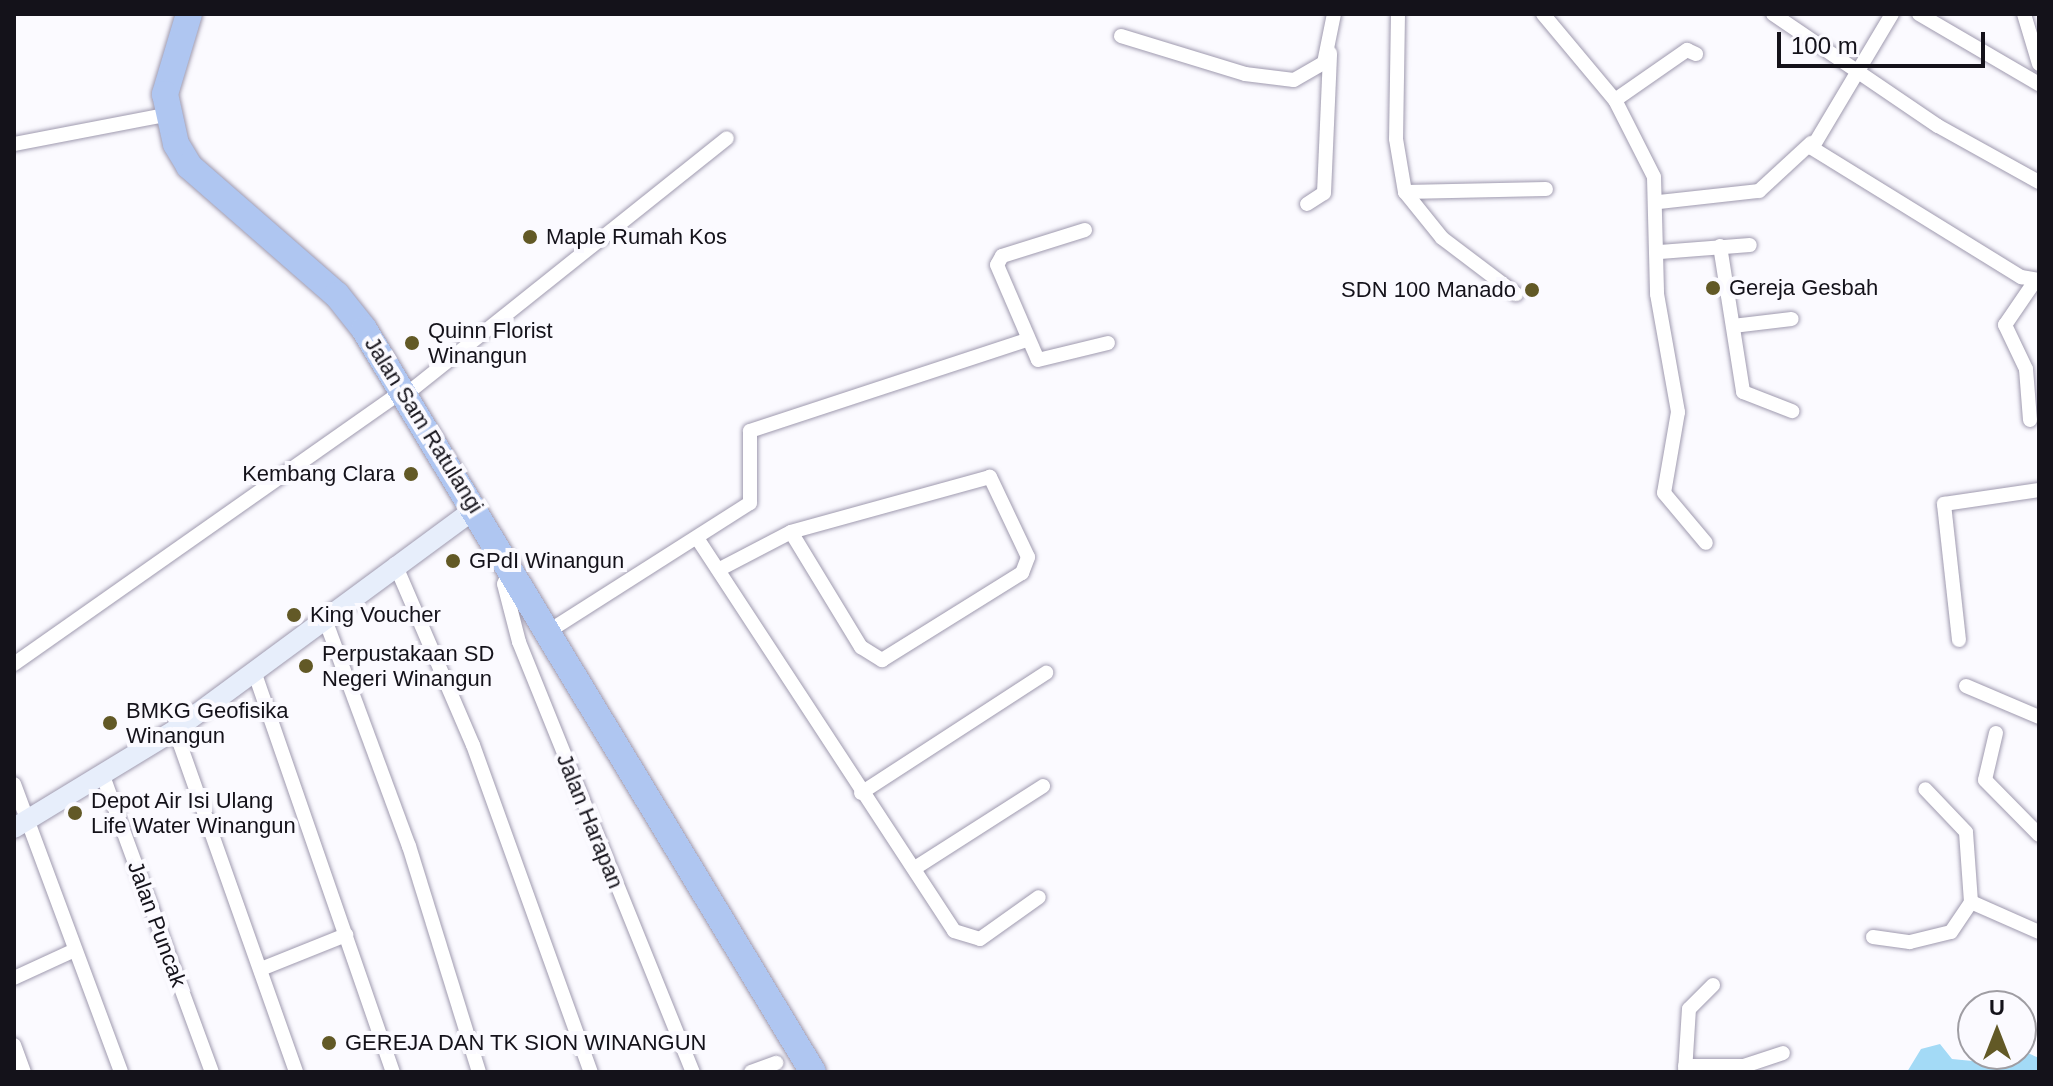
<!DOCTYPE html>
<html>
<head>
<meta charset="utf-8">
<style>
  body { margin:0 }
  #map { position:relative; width:2053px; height:1086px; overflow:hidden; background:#fbfaff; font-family:Helvetica,sans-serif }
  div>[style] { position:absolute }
  .water>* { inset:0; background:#a3daf6 }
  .roads { filter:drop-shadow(0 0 2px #9f9aaf) drop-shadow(0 0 2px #9f9aaf) }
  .street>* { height:14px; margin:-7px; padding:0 7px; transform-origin:7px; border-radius:7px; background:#fff }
  .secondary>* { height:20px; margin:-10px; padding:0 10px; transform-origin:10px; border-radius:10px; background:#e7eefb }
  .highway>* { height:26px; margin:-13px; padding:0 13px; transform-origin:13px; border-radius:13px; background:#afc6f1 }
  .dots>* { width:22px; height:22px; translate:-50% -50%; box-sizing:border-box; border:4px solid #fbfaff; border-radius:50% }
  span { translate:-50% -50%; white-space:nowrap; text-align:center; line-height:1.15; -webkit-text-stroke:8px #fbfaff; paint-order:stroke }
  .poi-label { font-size:22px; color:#14121a }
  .left { translate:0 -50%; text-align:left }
  .right { translate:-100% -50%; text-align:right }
  .street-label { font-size:22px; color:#14121a }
  .frame { position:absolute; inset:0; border:16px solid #14121a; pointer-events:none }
  .north { position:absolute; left:1957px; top:990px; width:80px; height:80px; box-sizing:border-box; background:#fbfaff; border:2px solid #9f9da3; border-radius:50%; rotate:0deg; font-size:22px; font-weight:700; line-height:32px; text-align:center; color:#14121a }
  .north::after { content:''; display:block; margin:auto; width:28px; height:36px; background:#625926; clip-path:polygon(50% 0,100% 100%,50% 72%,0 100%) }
  .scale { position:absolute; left:1777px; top:32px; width:208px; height:36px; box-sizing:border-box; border:4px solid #14121a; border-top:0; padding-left:10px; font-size:24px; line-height:28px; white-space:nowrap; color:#14121a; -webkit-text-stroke:6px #fbfaff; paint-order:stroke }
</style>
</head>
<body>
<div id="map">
  <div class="water">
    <i style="clip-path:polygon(1940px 1044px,1952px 1059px,1993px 1063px,2010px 1063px,2021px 1050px,2039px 1058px,2039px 1072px,1907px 1072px,1921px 1049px)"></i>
  </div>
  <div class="roads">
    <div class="street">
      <i style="left:1398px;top:14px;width:125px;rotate:90.9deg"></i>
      <i style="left:1396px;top:139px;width:54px;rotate:80.4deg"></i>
      <i style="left:1405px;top:192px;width:59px;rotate:51.2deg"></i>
      <i style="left:1442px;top:238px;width:93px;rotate:37.1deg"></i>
      <i style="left:1543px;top:14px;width:112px;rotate:50.1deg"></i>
      <i style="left:1615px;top:100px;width:86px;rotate:63.1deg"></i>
      <i style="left:1654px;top:177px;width:117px;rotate:88.5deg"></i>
      <i style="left:1657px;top:294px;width:120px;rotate:79.9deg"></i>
      <i style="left:1678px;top:412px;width:82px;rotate:99.8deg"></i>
      <i style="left:1664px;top:493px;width:65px;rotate:50deg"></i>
      <i style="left:1773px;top:14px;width:199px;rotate:34.2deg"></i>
      <i style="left:1938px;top:126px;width:115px;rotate:29deg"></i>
      <i style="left:1892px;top:14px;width:156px;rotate:120.8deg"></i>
      <i style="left:1812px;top:148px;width:246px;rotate:31.7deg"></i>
      <i style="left:2021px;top:277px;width:18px;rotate:9deg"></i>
      <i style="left:1919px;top:14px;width:139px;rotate:30.3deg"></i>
      <i style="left:2024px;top:14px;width:52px;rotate:73.3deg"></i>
      <i style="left:1121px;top:36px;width:130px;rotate:17deg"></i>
      <i style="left:1245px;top:74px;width:49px;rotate:7deg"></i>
      <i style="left:1294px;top:80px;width:34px;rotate:-30deg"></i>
      <i style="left:1324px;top:63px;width:50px;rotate:-78.5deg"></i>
      <i style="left:1615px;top:100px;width:88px;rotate:-34.8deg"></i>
      <i style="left:1687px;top:50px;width:10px;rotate:24deg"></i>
      <i style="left:14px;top:144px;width:154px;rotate:-10.9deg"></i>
      <i style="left:1405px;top:192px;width:141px;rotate:-1.2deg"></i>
      <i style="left:1659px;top:202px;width:101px;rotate:-6.3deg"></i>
      <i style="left:1759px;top:191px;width:71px;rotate:-42.7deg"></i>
      <i style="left:1307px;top:204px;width:20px;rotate:-33deg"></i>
      <i style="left:1324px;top:193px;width:140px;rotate:-87.5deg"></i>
      <i style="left:1085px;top:230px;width:87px;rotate:162.6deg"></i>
      <i style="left:1002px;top:256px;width:10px;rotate:119deg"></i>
      <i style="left:997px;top:265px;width:103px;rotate:66.7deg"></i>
      <i style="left:1038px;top:360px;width:72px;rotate:-13.7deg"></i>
      <i style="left:1720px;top:246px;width:148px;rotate:81deg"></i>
      <i style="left:1743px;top:392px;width:53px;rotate:21.2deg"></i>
      <i style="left:1660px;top:252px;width:90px;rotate:-4.4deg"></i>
      <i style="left:1733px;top:326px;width:59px;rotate:-6.8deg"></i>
      <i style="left:404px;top:396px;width:413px;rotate:-38.6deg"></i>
      <i style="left:2030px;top:420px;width:51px;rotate:-94.5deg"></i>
      <i style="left:2026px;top:369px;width:49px;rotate:-115.5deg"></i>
      <i style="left:2005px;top:325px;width:53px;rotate:-55.7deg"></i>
      <i style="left:699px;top:541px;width:466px;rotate:56.8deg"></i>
      <i style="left:954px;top:931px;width:27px;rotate:17deg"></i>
      <i style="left:980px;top:939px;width:72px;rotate:-35.4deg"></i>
      <i style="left:395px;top:564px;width:197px;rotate:66.7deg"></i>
      <i style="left:473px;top:745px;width:348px;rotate:70.2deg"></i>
      <i style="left:720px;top:569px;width:80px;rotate:-27.5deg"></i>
      <i style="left:791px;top:532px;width:135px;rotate:58.7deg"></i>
      <i style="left:861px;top:647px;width:25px;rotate:32deg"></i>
      <i style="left:882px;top:660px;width:165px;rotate:-31.9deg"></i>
      <i style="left:1022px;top:573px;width:17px;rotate:-69deg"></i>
      <i style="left:1028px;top:557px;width:89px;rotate:-115.4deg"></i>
      <i style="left:990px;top:477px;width:206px;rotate:164.6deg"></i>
      <i style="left:510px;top:570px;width:15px;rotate:113deg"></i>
      <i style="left:504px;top:584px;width:60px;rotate:75.5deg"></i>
      <i style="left:519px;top:642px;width:464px;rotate:68deg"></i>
      <i style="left:326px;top:622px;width:239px;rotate:69.7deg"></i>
      <i style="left:409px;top:846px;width:237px;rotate:72.8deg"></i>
      <i style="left:549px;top:631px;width:238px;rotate:-32.5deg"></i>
      <i style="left:750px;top:503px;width:72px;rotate:-90deg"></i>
      <i style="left:750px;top:431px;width:291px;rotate:-18.2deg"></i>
      <i style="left:1959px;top:640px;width:137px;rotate:-96.3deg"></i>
      <i style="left:1944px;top:504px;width:96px;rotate:-8.4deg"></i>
      <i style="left:14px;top:664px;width:473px;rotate:-35.1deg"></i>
      <i style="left:255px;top:674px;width:421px;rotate:70.9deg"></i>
      <i style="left:1966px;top:686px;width:79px;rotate:23deg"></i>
      <i style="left:175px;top:730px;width:363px;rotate:70.5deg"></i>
      <i style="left:1996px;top:733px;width:48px;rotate:103.2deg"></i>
      <i style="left:1985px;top:780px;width:77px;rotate:45.5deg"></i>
      <i style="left:103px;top:776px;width:315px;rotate:69.8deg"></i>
      <i style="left:14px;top:784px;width:307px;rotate:69.6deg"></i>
      <i style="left:861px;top:793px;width:221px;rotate:-33deg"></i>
      <i style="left:915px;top:868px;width:152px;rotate:-32.6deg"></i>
      <i style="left:1971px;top:902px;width:74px;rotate:23.8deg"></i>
      <i style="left:1873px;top:937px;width:37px;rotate:8deg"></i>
      <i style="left:1910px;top:942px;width:42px;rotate:-13.7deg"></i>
      <i style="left:1951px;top:932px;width:36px;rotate:-56deg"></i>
      <i style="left:1971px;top:902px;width:70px;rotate:-94.1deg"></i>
      <i style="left:1966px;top:832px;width:59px;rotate:-133.6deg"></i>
      <i style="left:261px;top:969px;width:92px;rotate:-21.8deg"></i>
      <i style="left:14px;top:978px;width:67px;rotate:-24.7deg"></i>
      <i style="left:14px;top:1045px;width:29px;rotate:70deg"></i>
      <i style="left:1685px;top:1066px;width:59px"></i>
      <i style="left:1744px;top:1066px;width:41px;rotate:-18.4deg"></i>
      <i style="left:751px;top:1072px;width:27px;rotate:-20deg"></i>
      <i style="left:1685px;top:1072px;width:63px;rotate:-86.4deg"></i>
      <i style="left:1689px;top:1009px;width:34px;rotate:-45deg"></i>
    </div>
    <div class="secondary">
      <i style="left:14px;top:828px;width:188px;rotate:-31.3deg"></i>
      <i style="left:175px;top:730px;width:374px;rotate:-36.4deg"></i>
    </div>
    <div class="highway">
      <i style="left:189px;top:14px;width:84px;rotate:106.7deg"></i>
      <i style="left:165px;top:94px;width:51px;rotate:77.6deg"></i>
      <i style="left:176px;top:144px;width:26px;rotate:59deg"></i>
      <i style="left:189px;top:166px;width:196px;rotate:41.1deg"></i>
      <i style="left:337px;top:295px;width:43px;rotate:51.5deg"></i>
      <i style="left:364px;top:329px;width:868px;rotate:58.86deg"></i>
    </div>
  </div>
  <div class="dots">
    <i style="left:530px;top:237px;background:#625926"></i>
    <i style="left:1713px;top:288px;background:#625926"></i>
    <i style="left:1532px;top:290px;background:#625926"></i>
    <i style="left:412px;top:343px;background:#625926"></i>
    <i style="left:411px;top:474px;background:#625926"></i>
    <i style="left:453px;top:561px;background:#625926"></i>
    <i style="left:294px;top:615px;background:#625926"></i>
    <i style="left:306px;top:666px;background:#625926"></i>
    <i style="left:110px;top:723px;background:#625926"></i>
    <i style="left:75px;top:813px;background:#625926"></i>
    <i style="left:329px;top:1043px;background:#625926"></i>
  </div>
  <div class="poi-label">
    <span class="left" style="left:546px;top:237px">Maple Rumah Kos</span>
    <span class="left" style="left:1729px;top:288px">Gereja Gesbah</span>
    <span class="right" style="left:1516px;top:290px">SDN 100 Manado</span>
    <span class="left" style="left:428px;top:343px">Quinn Florist<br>Winangun</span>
    <span class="right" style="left:395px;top:474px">Kembang Clara</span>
    <span class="left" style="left:469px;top:561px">GPdI Winangun</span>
    <span class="left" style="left:310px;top:615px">King Voucher</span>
    <span class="left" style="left:322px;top:666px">Perpustakaan SD<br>Negeri Winangun</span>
    <span class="left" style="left:126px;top:723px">BMKG Geofisika<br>Winangun</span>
    <span class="left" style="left:91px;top:813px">Depot Air Isi Ulang<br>Life Water Winangun</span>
    <span class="left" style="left:345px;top:1043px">GEREJA DAN TK SION WINANGUN</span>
  </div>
  <div class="street-label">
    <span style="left:424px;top:425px;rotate:58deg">Jalan Sam Ratulangi</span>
    <span style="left:590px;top:821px;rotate:68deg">Jalan Harapan</span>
    <span style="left:157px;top:924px;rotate:70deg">Jalan Puncak</span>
  </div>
  <div class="frame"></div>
  <div class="north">U</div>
  <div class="scale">100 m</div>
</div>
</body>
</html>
